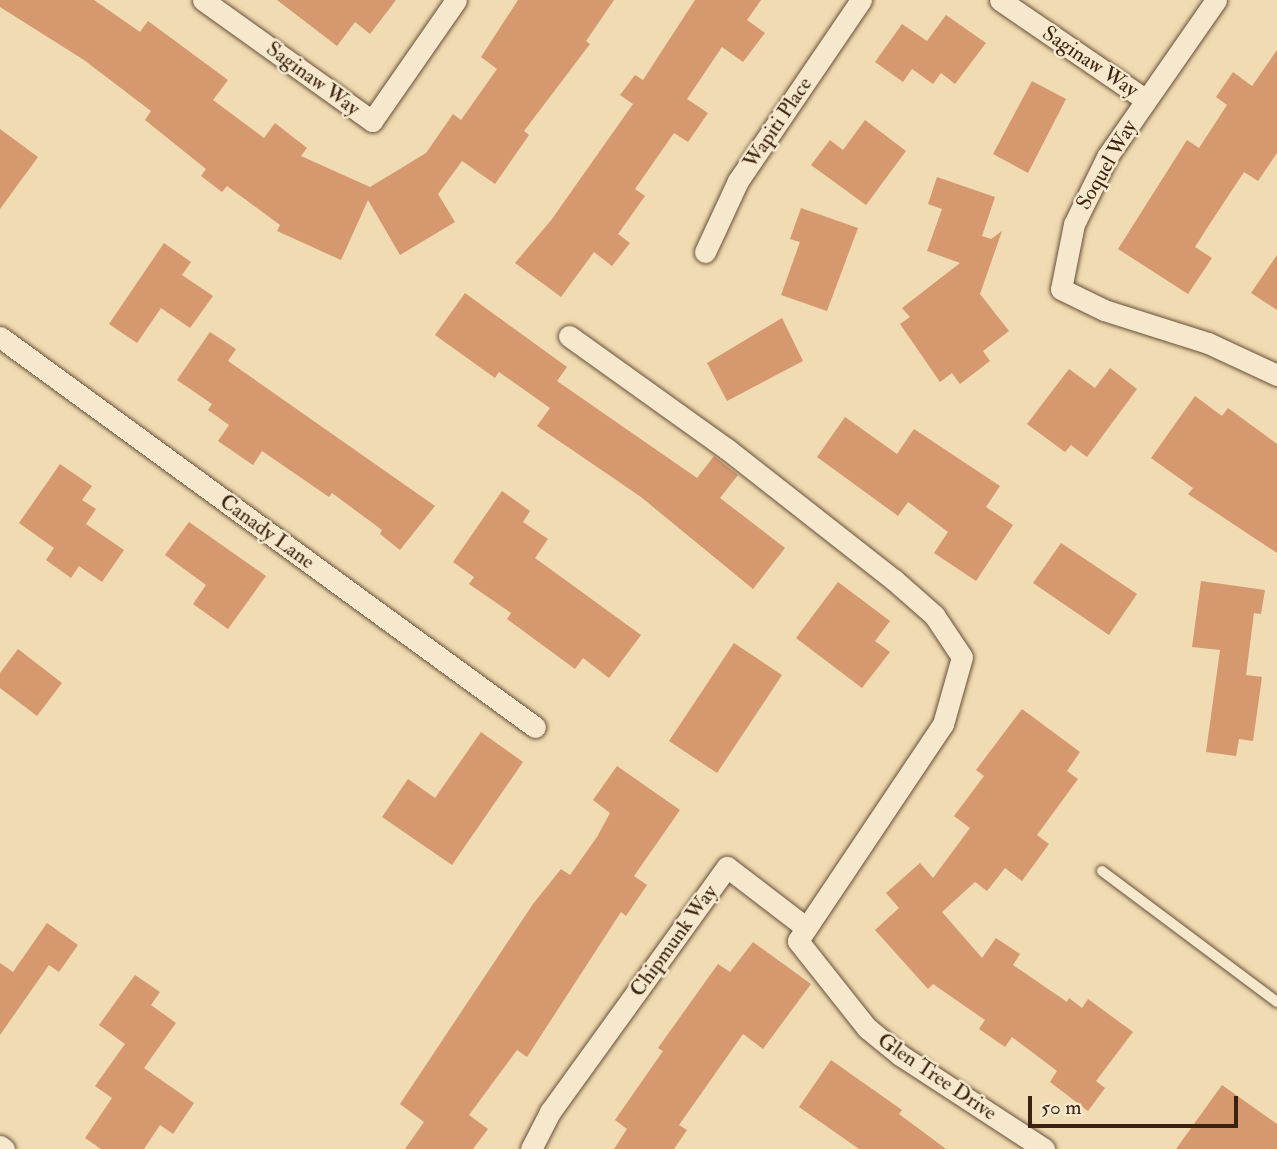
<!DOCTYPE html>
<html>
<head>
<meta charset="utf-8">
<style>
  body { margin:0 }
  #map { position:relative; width:1277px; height:1149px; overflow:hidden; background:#f0dbb2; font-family:"IM FELL Double Pica",serif }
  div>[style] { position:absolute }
  .building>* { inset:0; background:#d6986f }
  .roads { filter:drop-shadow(0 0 2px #685038) drop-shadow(0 0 2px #685038) }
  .service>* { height:10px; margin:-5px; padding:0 5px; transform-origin:5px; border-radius:5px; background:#f5e8cd }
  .minor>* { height:21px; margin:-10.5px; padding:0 10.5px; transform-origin:10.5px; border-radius:10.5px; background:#f5e8cd }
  span { translate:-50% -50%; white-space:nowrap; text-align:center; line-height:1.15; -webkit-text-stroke:5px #f5e8cd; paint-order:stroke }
  .street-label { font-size:21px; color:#3b2110 }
  .scale { position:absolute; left:1028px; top:1096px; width:210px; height:32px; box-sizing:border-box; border:4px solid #3b2110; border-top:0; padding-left:9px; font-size:21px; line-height:24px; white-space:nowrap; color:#3b2110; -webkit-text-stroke:5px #f5e8cd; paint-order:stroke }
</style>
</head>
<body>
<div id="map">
  <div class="building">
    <i style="clip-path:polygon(0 0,94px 0,140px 32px,148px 21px,228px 80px,213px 100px,264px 138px,275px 123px,307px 148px,301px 156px,370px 187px,426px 153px,453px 114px,461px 120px,497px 69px,481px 57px,518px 0,614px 0,586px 41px,590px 44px,524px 131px,529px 135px,495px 184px,462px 161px,438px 194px,455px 222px,400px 255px,368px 200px,341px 260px,277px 231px,280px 225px,227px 186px,222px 192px,201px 176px,206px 169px,145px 120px,151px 111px,84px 60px,0 7px)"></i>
    <i style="clip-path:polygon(277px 0,396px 0,370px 34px,355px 22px,337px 46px)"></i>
    <i style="clip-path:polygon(695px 0,761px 0,747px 20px,765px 33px,743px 62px,722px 47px,687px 99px,708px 113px,688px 142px,674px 133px,635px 189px,645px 196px,618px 234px,630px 243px,612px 266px,594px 252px,561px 297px,515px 263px,552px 219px,633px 104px,620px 95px,635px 75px,643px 80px)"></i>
    <i style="clip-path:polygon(946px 15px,986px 43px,955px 84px,941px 73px,933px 84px,912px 69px,903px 82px,875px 62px,902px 24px,927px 41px)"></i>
    <i style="clip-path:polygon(1277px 50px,1277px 153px,1258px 181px,1244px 172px,1209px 225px,1195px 247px,1212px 258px,1188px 294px,1118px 249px,1187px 140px,1199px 148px,1227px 105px,1216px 97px,1233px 72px,1252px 86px)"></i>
    <i style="clip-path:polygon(1032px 81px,1066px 99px,1028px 173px,993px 154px)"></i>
    <i style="clip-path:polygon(865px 120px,906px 151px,866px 205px,811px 165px,830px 140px,843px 150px)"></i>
    <i style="clip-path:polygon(0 129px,38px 157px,0 209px)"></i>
    <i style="clip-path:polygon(937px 177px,995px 197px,982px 236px,991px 239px,1002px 231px,980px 294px,1009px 331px,983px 351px,990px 361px,960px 384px,952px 373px,940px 382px,900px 324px,910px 317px,902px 308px,960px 263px,927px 251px,942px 209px,928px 204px)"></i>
    <i style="clip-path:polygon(801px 208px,858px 228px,827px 311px,781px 295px,800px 242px,790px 239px)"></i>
    <i style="clip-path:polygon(164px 243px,191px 262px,182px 275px,213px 296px,190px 328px,161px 308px,137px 343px,109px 324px)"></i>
    <i style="clip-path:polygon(1277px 255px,1277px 310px,1251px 293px)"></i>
    <i style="clip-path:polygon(465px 293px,567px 367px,557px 381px,697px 478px,714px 456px,738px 475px,720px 498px,785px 548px,753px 589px,641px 497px,537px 426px,550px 408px,499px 372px,495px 378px,435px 335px)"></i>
    <i style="clip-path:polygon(782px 318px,803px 361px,727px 401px,707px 363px)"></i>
    <i style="clip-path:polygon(210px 332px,236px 349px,228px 361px,435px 506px,400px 550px,380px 534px,382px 530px,332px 493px,329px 497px,262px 451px,253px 465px,218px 441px,229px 425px,208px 410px,212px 404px,177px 380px)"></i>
    <i style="clip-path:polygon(1110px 368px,1137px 389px,1087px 457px,1071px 445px,1065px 452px,1027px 424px,1069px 369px,1095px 388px)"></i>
    <i style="clip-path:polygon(1195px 396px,1222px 416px,1228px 408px,1277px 444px,1277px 553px,1188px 494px,1193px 488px,1151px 458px)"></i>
    <i style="clip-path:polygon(845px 417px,897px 454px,914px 429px,1000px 486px,986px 507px,1013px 525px,976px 581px,934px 553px,948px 532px,908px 502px,898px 516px,817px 457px)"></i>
    <i style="clip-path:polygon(60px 464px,92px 486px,82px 500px,96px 509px,86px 524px,124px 550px,102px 582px,79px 566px,71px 578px,46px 560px,54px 548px,19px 523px)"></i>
    <i style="clip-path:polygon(502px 491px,530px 511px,523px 522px,548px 539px,535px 558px,641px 635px,609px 678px,583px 658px,575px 669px,507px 619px,511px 613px,469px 584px,474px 577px,453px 562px)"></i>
    <i style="clip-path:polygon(189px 522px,266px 576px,228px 629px,193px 604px,206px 585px,165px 555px)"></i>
    <i style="clip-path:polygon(1061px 543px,1137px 594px,1109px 635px,1033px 583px)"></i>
    <i style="clip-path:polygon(1201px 581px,1265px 590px,1261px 614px,1254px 613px,1246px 675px,1262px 677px,1253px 741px,1239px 739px,1236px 756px,1206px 752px,1220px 650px,1192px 647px)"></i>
    <i style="clip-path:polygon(838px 582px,890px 621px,875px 641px,890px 652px,862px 688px,796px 638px)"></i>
    <i style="clip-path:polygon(734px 643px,782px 675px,717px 773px,669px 741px)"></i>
    <i style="clip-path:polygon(18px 649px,62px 683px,37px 716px,0 688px,0 673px)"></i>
    <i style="clip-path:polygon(1022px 709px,1080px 752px,1067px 771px,1078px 779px,1037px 835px,1049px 844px,1022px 881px,1005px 868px,987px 891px,975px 882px,942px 912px,982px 958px,996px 938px,1020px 954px,1013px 965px,1067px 1002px,1069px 998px,1082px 1008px,1088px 999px,1133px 1032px,1096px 1081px,1105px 1088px,1088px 1111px,1050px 1082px,1057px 1071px,1012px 1037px,1005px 1047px,979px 1029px,985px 1020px,933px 984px,928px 989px,875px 930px,899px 908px,886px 893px,920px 863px,933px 878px,970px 828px,954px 816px,984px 776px,976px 770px)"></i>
    <i style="clip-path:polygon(481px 732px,523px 762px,452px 865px,382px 817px,408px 779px,435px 798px)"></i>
    <i style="clip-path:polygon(617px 766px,680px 810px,634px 876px,647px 885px,626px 916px,621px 912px,527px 1057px,517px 1050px,469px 1115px,488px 1129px,473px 1149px,405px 1149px,424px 1122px,400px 1104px,533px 904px,561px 869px,570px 875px,597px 837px,610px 813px,593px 800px)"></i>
    <i style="clip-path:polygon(47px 923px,78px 945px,59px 972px,49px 965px,0 1035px,0 963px,13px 972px)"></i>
    <i style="clip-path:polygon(753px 942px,811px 984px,763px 1049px,743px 1034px,679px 1125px,687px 1130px,674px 1149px,614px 1149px,627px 1129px,615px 1120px,663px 1051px,658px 1048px,718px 964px,730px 972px)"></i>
    <i style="clip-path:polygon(135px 975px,160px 992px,151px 1005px,176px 1023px,144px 1068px,194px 1103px,173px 1134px,160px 1125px,144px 1149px,101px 1149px,85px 1138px,112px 1098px,95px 1086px,125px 1044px,99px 1025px)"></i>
    <i style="clip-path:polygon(831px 1060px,902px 1110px,899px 1114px,946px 1149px,859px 1149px,799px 1107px)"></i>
    <i style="clip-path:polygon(1222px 1085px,1277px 1124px,1277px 1149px,1176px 1149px)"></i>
  </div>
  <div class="roads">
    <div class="service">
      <i style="left:1102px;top:871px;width:219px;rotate:36.8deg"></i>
    </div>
    <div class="minor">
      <i style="left:203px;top:0;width:208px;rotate:35.6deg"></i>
      <i style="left:372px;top:121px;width:147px;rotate:-55.2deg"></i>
      <i style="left:1000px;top:0;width:177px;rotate:34.4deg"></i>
      <i style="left:1216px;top:0;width:191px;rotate:124.8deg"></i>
      <i style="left:1107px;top:157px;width:75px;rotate:116.2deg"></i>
      <i style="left:1074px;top:224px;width:66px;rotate:101.3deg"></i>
      <i style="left:1061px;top:289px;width:48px;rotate:26deg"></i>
      <i style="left:1104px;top:310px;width:109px;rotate:17.6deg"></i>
      <i style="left:1208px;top:343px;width:76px;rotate:24.9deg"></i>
      <i style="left:705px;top:252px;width:78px;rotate:-65.1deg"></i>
      <i style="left:738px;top:181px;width:219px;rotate:-55.8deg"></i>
      <i style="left:569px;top:336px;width:194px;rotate:35.6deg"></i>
      <i style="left:727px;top:449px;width:211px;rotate:38.1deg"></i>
      <i style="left:893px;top:579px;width:55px;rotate:41.3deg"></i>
      <i style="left:934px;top:615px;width:50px;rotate:56.3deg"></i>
      <i style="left:962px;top:657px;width:70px;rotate:105.8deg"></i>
      <i style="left:943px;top:724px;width:261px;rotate:123.8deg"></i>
      <i style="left:798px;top:941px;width:111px;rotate:51.6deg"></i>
      <i style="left:867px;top:1028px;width:43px;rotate:39.3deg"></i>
      <i style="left:900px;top:1055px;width:172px;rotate:33.1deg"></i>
      <i style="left:0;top:337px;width:662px;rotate:36.09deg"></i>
      <i style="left:0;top:1146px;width:5px;rotate:37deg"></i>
      <i style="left:531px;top:1149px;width:42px;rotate:-62.8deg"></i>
      <i style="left:550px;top:1112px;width:302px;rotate:-54.2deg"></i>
      <i style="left:727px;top:867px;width:97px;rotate:37.5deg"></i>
    </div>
  </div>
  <div class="street-label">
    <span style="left:1090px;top:62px;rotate:34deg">Saginaw Way</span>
    <span style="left:313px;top:79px;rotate:36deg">Saginaw Way</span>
    <span style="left:778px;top:123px;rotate:-56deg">Wapiti Place</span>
    <span style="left:1107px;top:165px;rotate:-60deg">Soquel Way</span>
    <span style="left:267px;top:532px;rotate:36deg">Canady Lane</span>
    <span style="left:674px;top:941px;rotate:-54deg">Chipmunk Way</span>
    <span style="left:937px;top:1077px;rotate:34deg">Glen Tree Drive</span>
  </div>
  <div class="scale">50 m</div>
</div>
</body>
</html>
